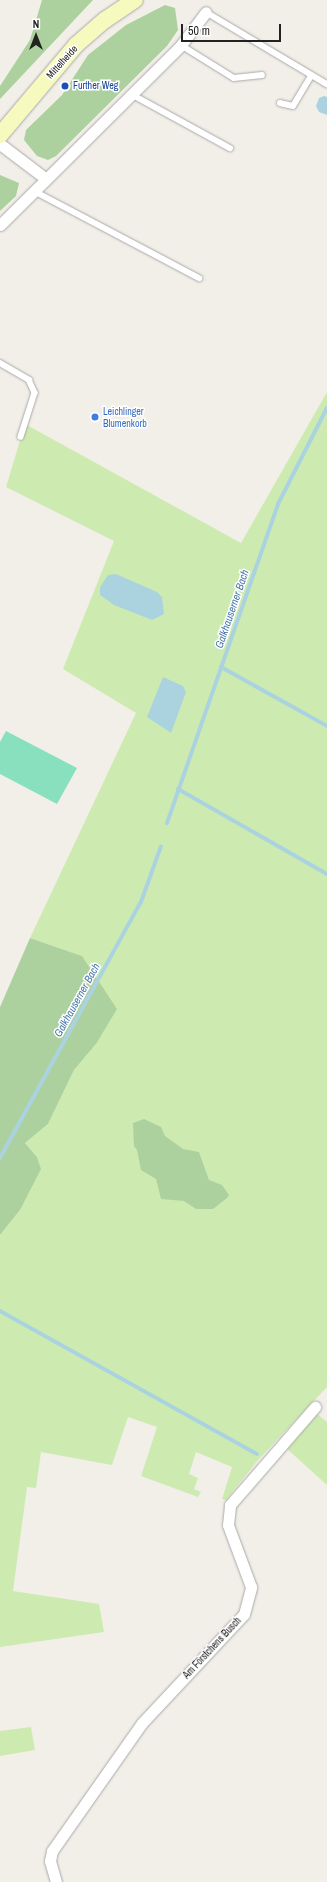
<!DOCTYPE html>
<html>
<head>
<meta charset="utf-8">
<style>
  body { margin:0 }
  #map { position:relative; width:327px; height:1882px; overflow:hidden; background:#f2efe9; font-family:"Archivo Narrow",sans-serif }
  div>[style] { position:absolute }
  .grass>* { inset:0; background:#cdebb0 }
  .forest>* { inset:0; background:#add19e }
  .pitch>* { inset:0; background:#88e0be }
  .water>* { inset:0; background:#aad3df }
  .stream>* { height:4px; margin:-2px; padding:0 2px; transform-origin:2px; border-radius:2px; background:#aad3df }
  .roads { filter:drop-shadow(0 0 1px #a9a9a9) drop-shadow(0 0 1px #a9a9a9) }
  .service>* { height:5.5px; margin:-2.75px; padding:0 2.75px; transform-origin:2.75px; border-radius:2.75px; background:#fff }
  .minor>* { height:11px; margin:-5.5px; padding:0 5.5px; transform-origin:5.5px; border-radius:5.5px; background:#fff }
  .secondary>* { height:16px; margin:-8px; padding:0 8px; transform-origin:8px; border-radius:8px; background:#f7fabf }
  .dots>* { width:11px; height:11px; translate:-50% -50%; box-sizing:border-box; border:2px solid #fff; border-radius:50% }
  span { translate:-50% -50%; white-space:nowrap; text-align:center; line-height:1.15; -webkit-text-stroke:3px #fff; paint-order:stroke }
  .street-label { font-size:10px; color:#222 }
  .transit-label { font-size:10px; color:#164399 }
  .left { translate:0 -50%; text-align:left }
  .shop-label { font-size:10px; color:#366cbe }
  .water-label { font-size:11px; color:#4a7aab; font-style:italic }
  .north { position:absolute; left:16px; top:16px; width:40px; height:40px; -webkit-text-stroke:3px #fff; paint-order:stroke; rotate:0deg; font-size:11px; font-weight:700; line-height:16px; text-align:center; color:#222 }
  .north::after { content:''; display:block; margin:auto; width:14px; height:18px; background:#222; clip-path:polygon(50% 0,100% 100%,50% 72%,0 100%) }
  .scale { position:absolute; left:181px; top:24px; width:100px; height:18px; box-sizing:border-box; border:2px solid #222; border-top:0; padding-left:5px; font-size:12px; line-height:14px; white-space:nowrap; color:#222; -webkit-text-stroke:3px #fff; paint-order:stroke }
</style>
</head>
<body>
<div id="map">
  <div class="grass">
    <i style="clip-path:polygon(327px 392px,327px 1387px,258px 1460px,226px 1500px,222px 1499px,232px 1467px,196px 1452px,189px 1474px,198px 1478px,194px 1489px,201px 1492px,198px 1497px,141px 1476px,157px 1427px,128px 1417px,112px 1465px,41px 1452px,36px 1488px,27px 1487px,13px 1591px,99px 1604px,104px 1632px,0 1647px,0 1235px,20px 1210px,37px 1157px,25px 1143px,48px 1124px,74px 1070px,96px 1044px,82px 956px,30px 938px,136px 713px,63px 669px,114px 541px,6px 487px,25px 424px,241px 543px)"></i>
    <i style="clip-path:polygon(316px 1413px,327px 1422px,327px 1485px,286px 1448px)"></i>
    <i style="clip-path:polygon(31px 1727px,35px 1750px,0 1756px,0 1731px)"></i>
  </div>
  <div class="forest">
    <i style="clip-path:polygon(42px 0,93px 0,0 99px,0 86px,30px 40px)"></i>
    <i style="clip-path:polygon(165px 5px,175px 8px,178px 30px,167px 46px,56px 156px,48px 160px,37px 156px,24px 140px,26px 130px,62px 95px,88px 55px,126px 25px)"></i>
    <i style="clip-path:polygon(0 175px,19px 183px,16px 196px,0 211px)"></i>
    <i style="clip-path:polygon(30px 938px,82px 956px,117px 1009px,96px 1044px,74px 1070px,48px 1124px,25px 1143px,37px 1157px,41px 1169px,20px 1210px,0 1235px,0 1007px)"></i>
    <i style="clip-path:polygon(144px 1119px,161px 1127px,165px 1136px,183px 1149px,199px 1152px,209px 1180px,222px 1185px,229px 1195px,227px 1198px,213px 1209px,196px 1209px,184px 1201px,161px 1199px,156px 1179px,141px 1170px,137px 1150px,134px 1146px,133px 1123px)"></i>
  </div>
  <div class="pitch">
    <i style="clip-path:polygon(6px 731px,77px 768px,57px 804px,0 774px,0 742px)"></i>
  </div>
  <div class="water">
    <i style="clip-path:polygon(324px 96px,327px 97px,327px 115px,319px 112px,316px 106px,319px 98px)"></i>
    <i style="clip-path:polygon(116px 574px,157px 592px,162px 597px,164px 614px,152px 620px,114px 605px,100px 595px,100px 587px,108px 575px)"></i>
    <i style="clip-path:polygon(163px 677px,183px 686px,186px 692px,171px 733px,147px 717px)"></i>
  </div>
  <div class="stream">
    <i style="left:221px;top:667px;width:121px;rotate:29.1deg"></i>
    <i style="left:178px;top:789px;width:172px;rotate:29.7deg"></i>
    <i style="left:167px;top:823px;width:338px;rotate:-70.8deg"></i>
    <i style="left:278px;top:504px;width:108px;rotate:-63deg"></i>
    <i style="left:0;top:1158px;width:292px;rotate:-61.2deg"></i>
    <i style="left:141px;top:902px;width:59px;rotate:-70.3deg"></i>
    <i style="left:0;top:1311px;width:294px;rotate:29.1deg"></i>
  </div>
  <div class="roads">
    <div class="service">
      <i style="left:206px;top:12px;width:141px;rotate:30.8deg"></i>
      <i style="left:181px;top:45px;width:62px;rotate:31.9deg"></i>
      <i style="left:234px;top:78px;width:28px;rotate:-6deg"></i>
      <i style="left:131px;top:94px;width:113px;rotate:28.6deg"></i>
      <i style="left:280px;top:103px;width:13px;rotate:13deg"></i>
      <i style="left:293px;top:106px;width:35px;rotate:-59deg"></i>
      <i style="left:34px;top:191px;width:187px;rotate:27.8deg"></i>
      <i style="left:0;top:363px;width:34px;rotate:30deg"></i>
      <i style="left:29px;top:380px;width:14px;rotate:65deg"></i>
      <i style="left:35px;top:393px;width:46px;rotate:107.7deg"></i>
    </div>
    <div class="minor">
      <i style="left:0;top:144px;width:56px;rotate:37.1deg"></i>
      <i style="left:0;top:225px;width:255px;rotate:-44.8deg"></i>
      <i style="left:181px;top:45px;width:41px;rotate:-52.9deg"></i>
      <i style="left:56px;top:1882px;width:22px;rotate:-106deg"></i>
      <i style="left:50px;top:1861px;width:10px;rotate:-79deg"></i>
      <i style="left:52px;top:1851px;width:156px;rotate:-54.9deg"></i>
      <i style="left:142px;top:1723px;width:149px;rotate:-46.9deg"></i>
      <i style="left:244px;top:1614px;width:28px;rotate:-75deg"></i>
      <i style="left:251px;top:1587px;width:66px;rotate:-110.4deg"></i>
      <i style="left:228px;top:1525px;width:20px;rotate:-84deg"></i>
      <i style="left:230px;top:1505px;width:130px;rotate:-49.1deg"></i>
    </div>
    <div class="secondary">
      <i style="left:0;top:135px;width:118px;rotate:-49.8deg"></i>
      <i style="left:76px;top:45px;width:38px;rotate:-41deg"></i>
      <i style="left:105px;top:20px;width:36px;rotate:-34deg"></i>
    </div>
  </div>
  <div class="dots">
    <i style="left:65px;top:86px;background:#1a4fb4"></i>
    <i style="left:95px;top:417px;background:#3f7fe0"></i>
  </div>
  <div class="street-label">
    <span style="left:62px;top:62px;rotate:-48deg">Mittelheide</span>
    <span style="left:212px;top:1648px;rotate:-47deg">Am Förstchens Busch</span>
  </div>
  <div class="transit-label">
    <span class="left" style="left:73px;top:86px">Further Weg</span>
  </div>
  <div class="shop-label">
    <span class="left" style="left:103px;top:417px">Leichlinger<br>Blumenkorb</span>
  </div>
  <div class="water-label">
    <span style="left:232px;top:609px;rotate:-71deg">Galkhauserner Bach</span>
    <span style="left:77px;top:1000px;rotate:-61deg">Galkhauserner Bach</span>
  </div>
  <div class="north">N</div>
  <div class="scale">50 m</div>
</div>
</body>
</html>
